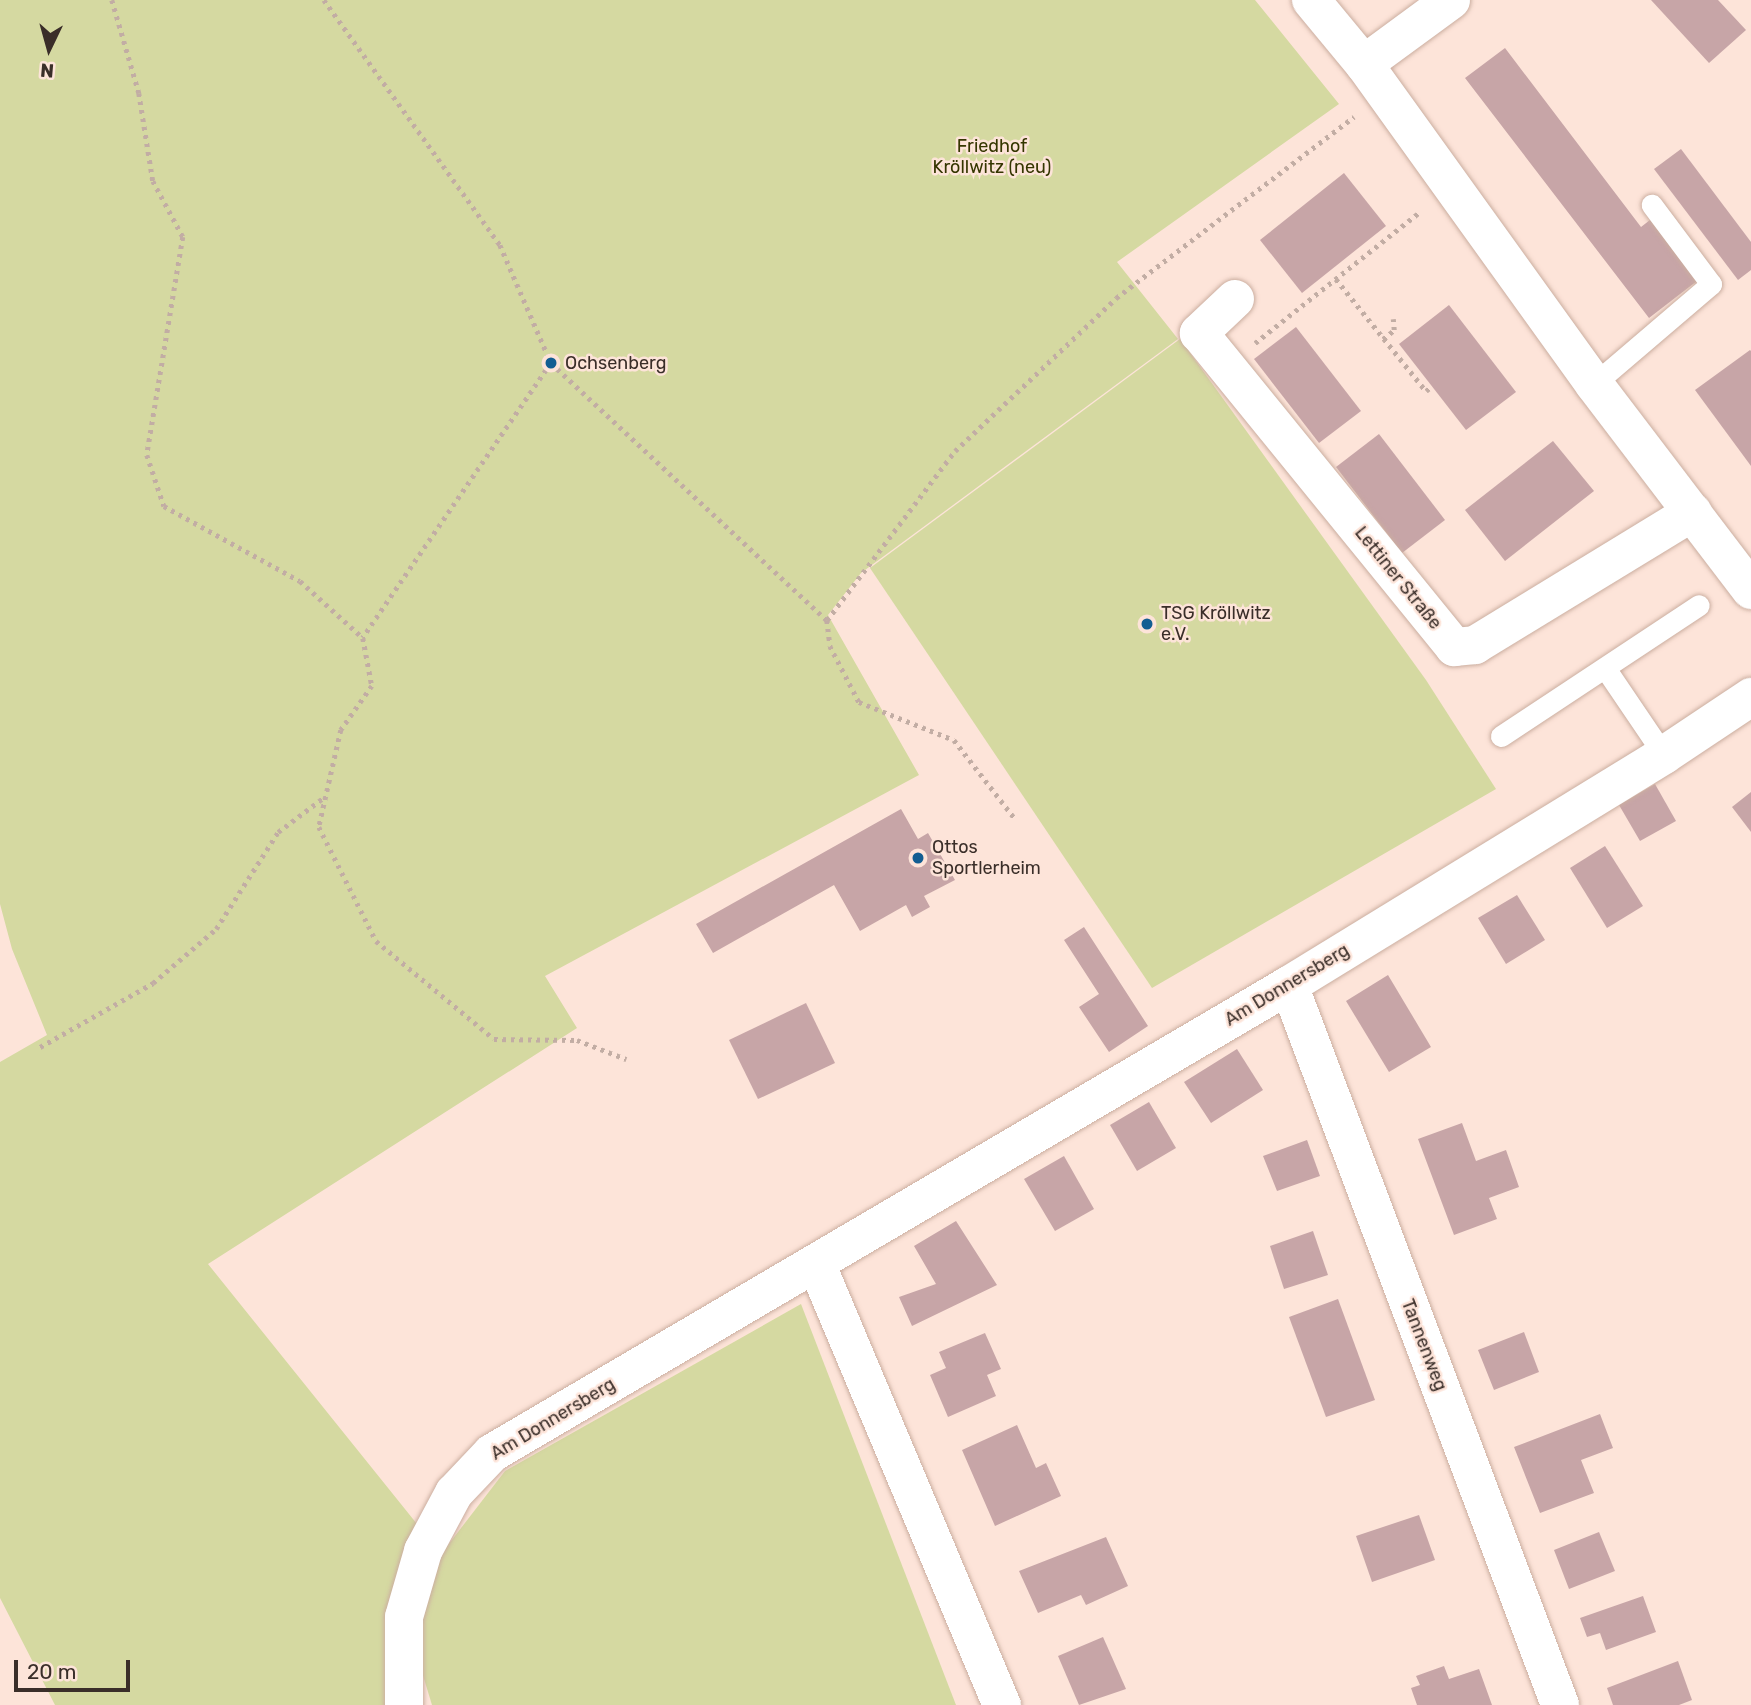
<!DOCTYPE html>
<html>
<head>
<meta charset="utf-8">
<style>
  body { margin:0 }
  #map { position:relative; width:1751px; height:1705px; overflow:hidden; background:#fde4d9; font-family:Rubik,sans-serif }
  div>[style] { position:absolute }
  .green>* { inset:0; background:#d5d9a1 }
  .building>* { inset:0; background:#c7a5a7 }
  .path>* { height:4.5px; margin-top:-2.25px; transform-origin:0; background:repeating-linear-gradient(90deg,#c2ada4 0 3.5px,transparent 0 8.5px) }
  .roads { filter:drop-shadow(0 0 2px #cbaea0) drop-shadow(0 0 2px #cbaea0) }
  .lane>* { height:21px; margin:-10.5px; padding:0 10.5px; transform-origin:10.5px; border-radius:10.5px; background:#fff }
  .street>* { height:38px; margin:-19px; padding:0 19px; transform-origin:19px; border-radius:19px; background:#fff }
  .dots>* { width:19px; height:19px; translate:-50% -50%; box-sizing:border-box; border:4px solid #fde4d9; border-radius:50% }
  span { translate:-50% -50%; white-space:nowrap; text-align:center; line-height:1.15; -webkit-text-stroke:5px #fde4d9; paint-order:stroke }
  .park-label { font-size:18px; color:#353600 }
  .poi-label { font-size:18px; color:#3a2e29 }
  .left { translate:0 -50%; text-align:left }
  .street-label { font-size:18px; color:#3a2e29 }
  .north { position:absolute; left:14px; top:14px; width:70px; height:70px; -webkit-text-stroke:5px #fde4d9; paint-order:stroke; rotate:185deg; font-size:19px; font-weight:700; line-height:28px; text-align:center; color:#3a2e29 }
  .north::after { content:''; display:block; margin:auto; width:24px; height:32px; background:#3a2e29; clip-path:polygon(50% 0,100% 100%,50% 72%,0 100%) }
  .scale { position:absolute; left:14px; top:1660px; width:116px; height:32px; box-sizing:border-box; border:4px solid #3a2e29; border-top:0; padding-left:9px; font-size:21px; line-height:24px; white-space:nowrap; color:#3a2e29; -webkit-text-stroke:5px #fde4d9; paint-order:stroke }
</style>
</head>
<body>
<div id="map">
  <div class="green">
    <i style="clip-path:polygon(0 0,1255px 0,1339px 104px,1117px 262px,1178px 339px,861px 573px,828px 615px,919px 775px,545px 976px,577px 1028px,208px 1264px,417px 1524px,397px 1705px,55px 1705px,0 1598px,0 1062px,47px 1035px,12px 949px,0 904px)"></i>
    <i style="clip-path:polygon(1180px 339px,1426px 680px,1496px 789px,1152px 988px,870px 568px)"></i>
    <i style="clip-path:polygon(801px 1304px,956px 1705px,432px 1705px,414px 1646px,431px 1567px,505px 1471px)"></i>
  </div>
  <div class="building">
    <i style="clip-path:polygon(1651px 0,1718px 0,1746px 30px,1709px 63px)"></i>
    <i style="clip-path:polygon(1505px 48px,1641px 227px,1650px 220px,1697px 281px,1649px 318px,1465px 78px)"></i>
    <i style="clip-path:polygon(1681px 149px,1751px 242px,1751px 270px,1738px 280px,1654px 169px)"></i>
    <i style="clip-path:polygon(1344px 173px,1386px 226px,1302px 293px,1260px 240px)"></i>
    <i style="clip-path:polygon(1449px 305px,1516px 392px,1466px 430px,1399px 344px)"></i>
    <i style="clip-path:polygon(1296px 327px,1361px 411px,1319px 443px,1254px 359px)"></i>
    <i style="clip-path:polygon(1750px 350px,1751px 351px,1751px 466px,1695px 390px)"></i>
    <i style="clip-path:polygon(1379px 434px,1445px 520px,1402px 553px,1336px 467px)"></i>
    <i style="clip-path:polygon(1553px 441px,1594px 491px,1505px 561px,1465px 510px)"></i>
    <i style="clip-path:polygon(1655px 784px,1676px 821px,1640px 841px,1619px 805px)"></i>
    <i style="clip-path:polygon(1751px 792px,1751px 832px,1732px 807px)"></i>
    <i style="clip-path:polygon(901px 809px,918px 839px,928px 833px,955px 880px,924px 896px,930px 907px,912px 917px,906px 905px,860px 931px,834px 885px,713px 953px,696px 924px)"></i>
    <i style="clip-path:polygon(1605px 846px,1643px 906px,1607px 928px,1570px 868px)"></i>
    <i style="clip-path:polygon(1517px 895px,1545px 940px,1506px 964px,1478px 918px)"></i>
    <i style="clip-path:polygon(1084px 927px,1148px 1026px,1109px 1052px,1079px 1007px,1099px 994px,1064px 940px)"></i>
    <i style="clip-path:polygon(1388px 975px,1431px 1047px,1389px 1072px,1346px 1001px)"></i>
    <i style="clip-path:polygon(806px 1003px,835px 1063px,758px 1099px,729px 1040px)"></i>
    <i style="clip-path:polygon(1237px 1049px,1263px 1090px,1211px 1123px,1184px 1082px)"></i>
    <i style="clip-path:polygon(1149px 1102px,1176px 1148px,1137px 1171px,1110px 1125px)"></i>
    <i style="clip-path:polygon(1462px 1123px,1476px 1161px,1506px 1150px,1519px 1187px,1489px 1198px,1497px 1219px,1454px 1235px,1418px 1139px)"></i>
    <i style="clip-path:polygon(1307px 1140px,1320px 1176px,1277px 1191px,1263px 1156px)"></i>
    <i style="clip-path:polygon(1064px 1156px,1094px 1209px,1055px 1231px,1024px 1179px)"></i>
    <i style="clip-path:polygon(956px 1221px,997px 1285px,912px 1326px,899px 1297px,936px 1284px,914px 1246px)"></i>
    <i style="clip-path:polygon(1313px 1231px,1328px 1275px,1284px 1289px,1270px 1246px)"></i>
    <i style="clip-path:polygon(1338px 1299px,1375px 1400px,1326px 1417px,1289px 1317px)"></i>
    <i style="clip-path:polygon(1524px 1332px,1539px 1372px,1494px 1390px,1478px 1350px)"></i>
    <i style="clip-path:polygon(985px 1333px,1001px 1369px,987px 1375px,996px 1396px,948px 1417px,930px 1375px,946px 1368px,939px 1352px)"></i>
    <i style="clip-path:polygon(1600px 1414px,1613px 1448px,1581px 1460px,1594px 1493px,1540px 1513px,1514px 1447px)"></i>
    <i style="clip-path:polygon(1017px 1425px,1036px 1468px,1046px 1463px,1061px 1496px,995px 1526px,962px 1450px)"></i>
    <i style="clip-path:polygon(1419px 1515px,1435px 1560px,1372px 1582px,1356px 1536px)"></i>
    <i style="clip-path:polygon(1599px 1532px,1615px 1571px,1569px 1589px,1554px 1550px)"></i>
    <i style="clip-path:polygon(1106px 1537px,1128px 1586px,1086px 1605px,1081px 1595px,1038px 1613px,1019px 1571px)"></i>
    <i style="clip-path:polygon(1643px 1596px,1656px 1632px,1606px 1650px,1600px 1633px,1587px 1637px,1580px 1618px)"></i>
    <i style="clip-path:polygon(1103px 1637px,1126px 1689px,1079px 1705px,1058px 1656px)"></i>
    <i style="clip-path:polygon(1678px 1661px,1692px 1700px,1679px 1705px,1613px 1705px,1607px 1688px)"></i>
    <i style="clip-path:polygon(1444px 1666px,1449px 1679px,1479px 1669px,1492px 1705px,1417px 1705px,1411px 1688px,1420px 1685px,1416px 1676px)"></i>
  </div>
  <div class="path">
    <i style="left:112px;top:0;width:97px;rotate:73.8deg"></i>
    <i style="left:139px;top:93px;width:89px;rotate:81deg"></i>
    <i style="left:153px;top:181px;width:64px;rotate:61.8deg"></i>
    <i style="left:183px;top:237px;width:221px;rotate:99.4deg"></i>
    <i style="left:147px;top:455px;width:54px;rotate:71.6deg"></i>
    <i style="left:164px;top:506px;width:155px;rotate:28.9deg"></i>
    <i style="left:300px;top:581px;width:85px;rotate:42.1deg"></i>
    <i style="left:324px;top:0;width:302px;rotate:54.3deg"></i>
    <i style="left:500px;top:245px;width:129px;rotate:66.6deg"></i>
    <i style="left:551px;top:363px;width:377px;rotate:43deg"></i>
    <i style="left:827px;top:620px;width:26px;rotate:83deg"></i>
    <i style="left:830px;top:646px;width:63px;rotate:62.6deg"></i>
    <i style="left:859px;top:702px;width:102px;rotate:21.8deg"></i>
    <i style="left:954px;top:740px;width:101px;rotate:52.2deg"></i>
    <i style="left:1336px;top:279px;width:144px;rotate:51.2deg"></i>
    <i style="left:1426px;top:391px;width:8px;rotate:-40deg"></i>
    <i style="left:1383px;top:339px;width:14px;rotate:-39deg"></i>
    <i style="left:1394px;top:330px;width:11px;rotate:-95deg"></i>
    <i style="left:1255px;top:343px;width:212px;rotate:-38.5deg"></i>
    <i style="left:551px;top:363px;width:333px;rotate:124.4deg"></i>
    <i style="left:363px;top:638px;width:49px;rotate:79.4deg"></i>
    <i style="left:372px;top:686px;width:54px;rotate:125.2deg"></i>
    <i style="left:341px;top:730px;width:99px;rotate:102.8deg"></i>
    <i style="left:319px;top:827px;width:127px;rotate:63.4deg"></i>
    <i style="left:376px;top:941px;width:153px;rotate:39.7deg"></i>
    <i style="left:494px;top:1039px;width:83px;rotate:0.7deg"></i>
    <i style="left:577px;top:1040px;width:53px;rotate:21.2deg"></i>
    <i style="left:827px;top:620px;width:212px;rotate:-52.9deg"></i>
    <i style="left:955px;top:451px;width:222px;rotate:-43.5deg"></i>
    <i style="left:1116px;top:298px;width:299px;rotate:-37.3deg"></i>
    <i style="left:40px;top:1047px;width:130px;rotate:-29.5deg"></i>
    <i style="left:153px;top:983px;width:83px;rotate:-40.6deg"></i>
    <i style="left:216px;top:929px;width:115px;rotate:-57.4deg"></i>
    <i style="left:278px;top:832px;width:56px;rotate:-37.1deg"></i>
  </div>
  <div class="roads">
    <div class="lane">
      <i style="left:1594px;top:384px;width:154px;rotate:-40.5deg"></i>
      <i style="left:1711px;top:284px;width:99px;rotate:-126.8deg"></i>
      <i style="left:1605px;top:668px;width:105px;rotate:55.9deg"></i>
      <i style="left:1501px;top:736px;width:237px;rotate:-33.5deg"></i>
    </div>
    <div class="street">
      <i style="left:1311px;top:0;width:83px;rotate:50.4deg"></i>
      <i style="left:1364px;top:64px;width:394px;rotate:54.3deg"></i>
      <i style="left:1594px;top:384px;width:259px;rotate:52.7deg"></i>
      <i style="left:1364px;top:64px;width:108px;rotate:-36.3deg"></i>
      <i style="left:1235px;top:299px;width:50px;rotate:136.6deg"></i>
      <i style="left:1199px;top:333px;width:405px;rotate:50.9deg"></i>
      <i style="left:1454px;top:647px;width:21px;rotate:-5deg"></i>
      <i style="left:1475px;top:645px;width:255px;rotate:-31.4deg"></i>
      <i style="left:1289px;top:985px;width:769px;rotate:69.37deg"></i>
      <i style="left:816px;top:1263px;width:480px;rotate:67.2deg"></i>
      <i style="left:404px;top:1705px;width:88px;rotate:-90deg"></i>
      <i style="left:404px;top:1617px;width:69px;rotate:-73.9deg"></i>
      <i style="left:423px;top:1551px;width:66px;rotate:-61.9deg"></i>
      <i style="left:454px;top:1493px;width:55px;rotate:-46.5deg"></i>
      <i style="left:492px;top:1453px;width:924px;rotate:-30.42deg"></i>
      <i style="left:1289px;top:985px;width:440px;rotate:-31.5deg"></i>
      <i style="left:1664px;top:755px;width:105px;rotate:-33.7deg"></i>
    </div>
  </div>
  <div class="dots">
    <i style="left:551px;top:363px;background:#135e92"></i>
    <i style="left:1147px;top:624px;background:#135e92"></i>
    <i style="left:918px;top:858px;background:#135e92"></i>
  </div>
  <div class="park-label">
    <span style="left:992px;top:157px">Friedhof<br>Kröllwitz (neu)</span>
  </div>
  <div class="poi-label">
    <span class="left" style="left:565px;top:363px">Ochsenberg</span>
    <span class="left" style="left:1161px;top:624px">TSG Kröllwitz<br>e.V.</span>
    <span class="left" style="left:932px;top:858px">Ottos<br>Sportlerheim</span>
  </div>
  <div class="street-label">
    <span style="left:1398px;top:578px;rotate:51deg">Lettiner Straße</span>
    <span style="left:1287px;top:985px;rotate:-31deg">Am Donnersberg</span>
    <span style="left:1424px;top:1345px;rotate:69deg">Tannenweg</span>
    <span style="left:553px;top:1419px;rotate:-31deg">Am Donnersberg</span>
  </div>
  <div class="north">N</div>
  <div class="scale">20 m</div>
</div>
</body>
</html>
